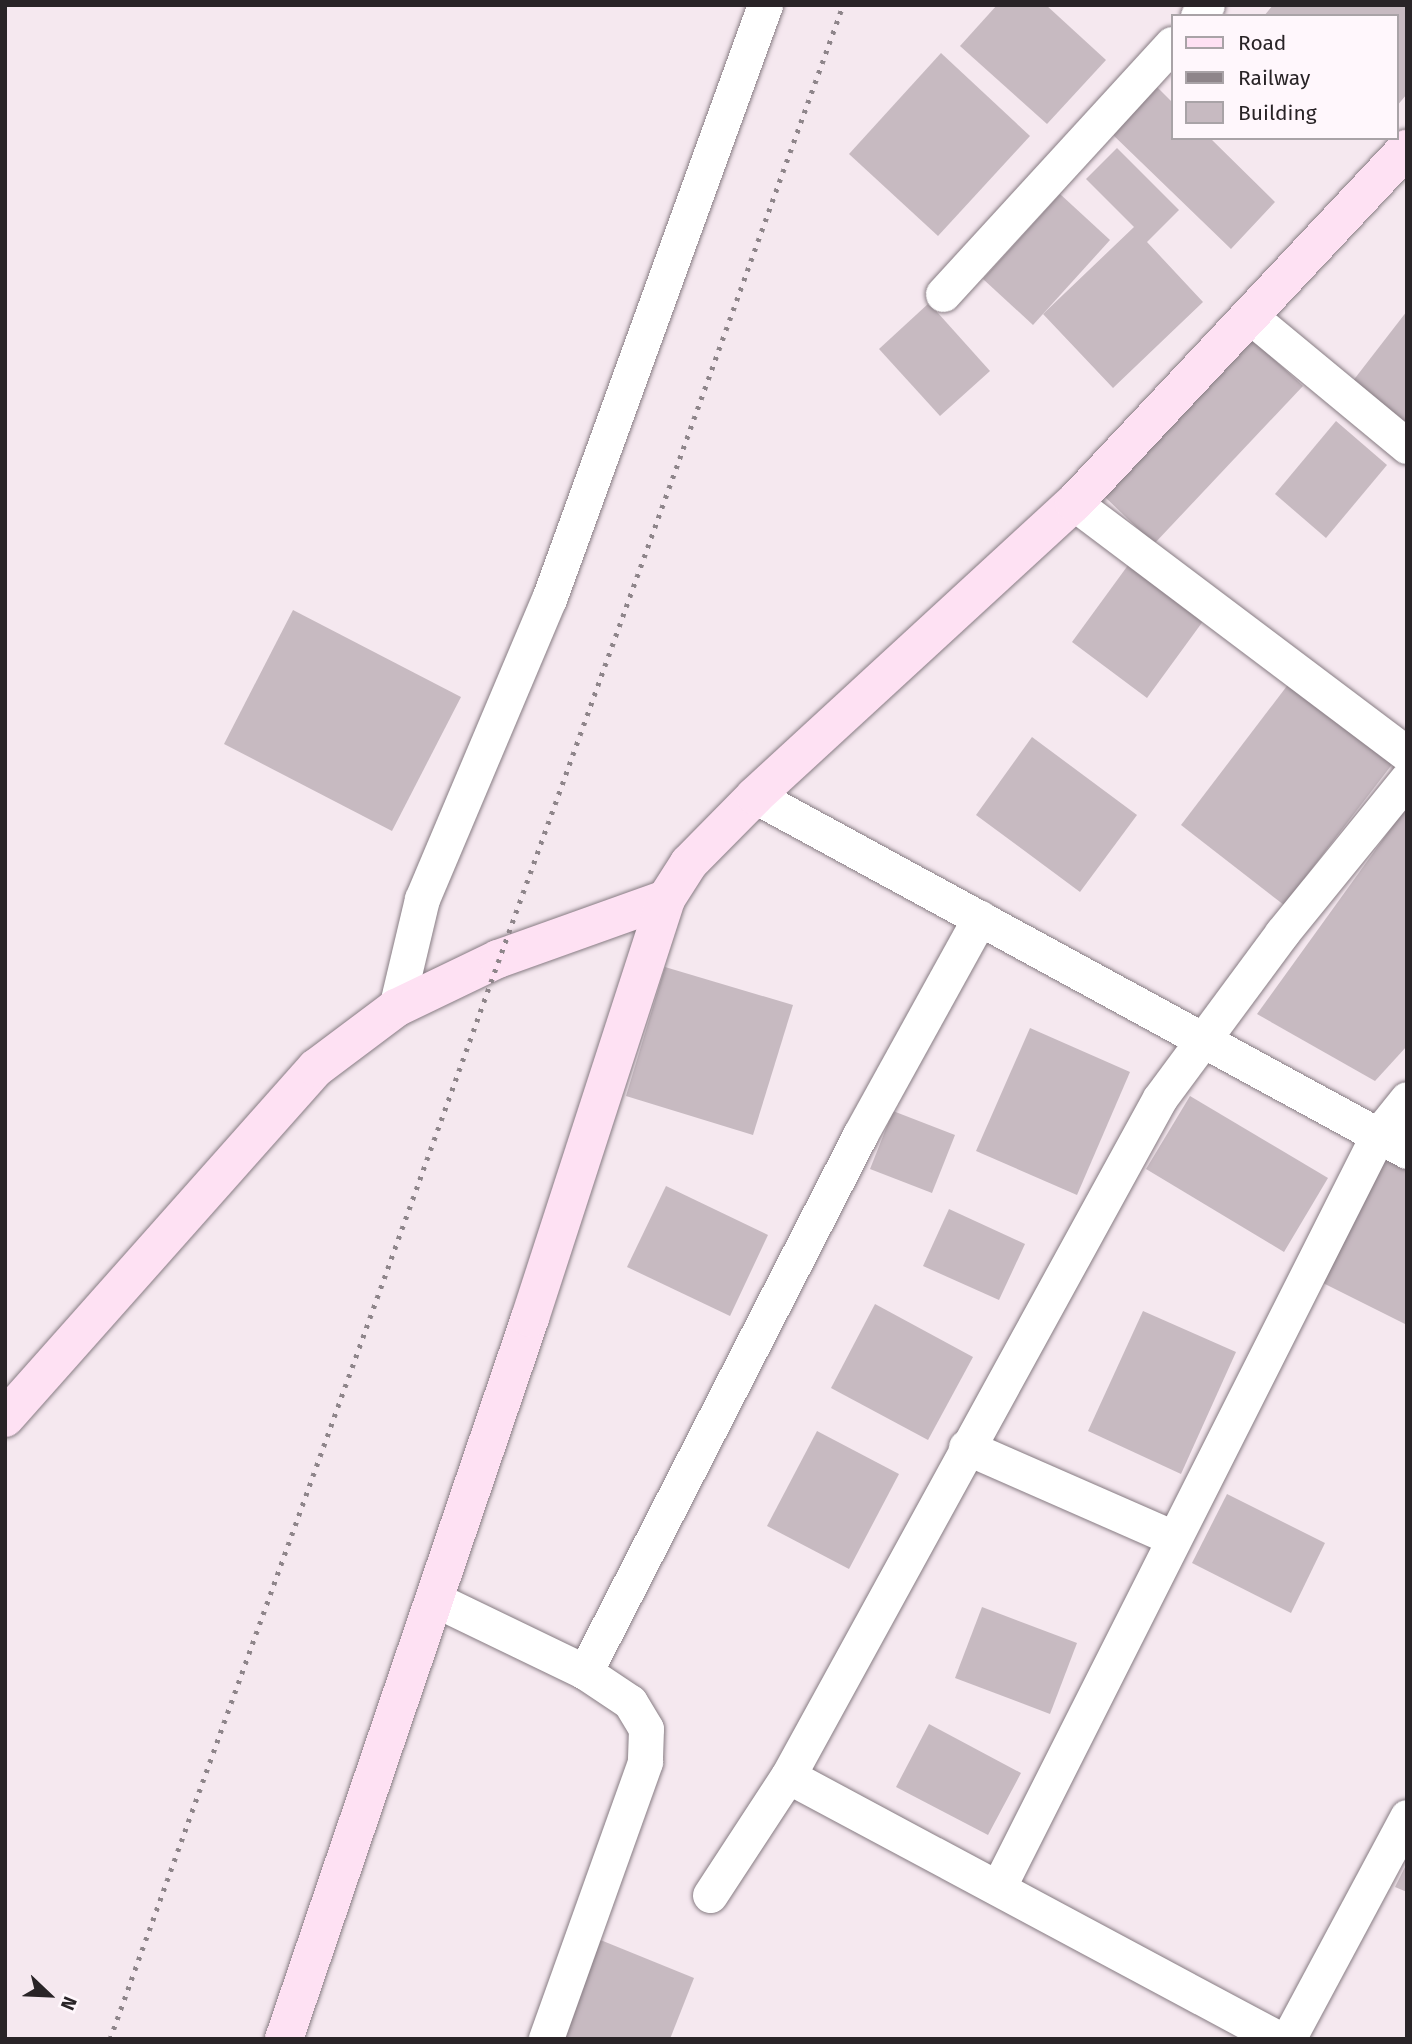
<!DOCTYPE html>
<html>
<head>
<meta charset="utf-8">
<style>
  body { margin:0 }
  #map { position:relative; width:1412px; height:2044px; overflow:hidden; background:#f5e8ef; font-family:"Fira Sans",sans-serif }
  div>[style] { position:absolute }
  .building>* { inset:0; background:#c7bac1 }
  .roads { filter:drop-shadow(0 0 2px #877c83) drop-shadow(0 0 2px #877c83) }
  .street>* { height:35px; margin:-17.5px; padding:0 17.5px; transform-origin:17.5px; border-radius:17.5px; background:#fff }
  .secondary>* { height:38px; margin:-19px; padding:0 19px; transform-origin:19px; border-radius:19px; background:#fee1f3 }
  .rail>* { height:5px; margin-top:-2.5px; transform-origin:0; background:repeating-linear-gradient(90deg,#8e858a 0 3.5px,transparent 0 10.5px) }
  span { translate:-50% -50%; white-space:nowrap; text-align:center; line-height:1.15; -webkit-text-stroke:6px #fff7fc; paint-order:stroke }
  .frame { position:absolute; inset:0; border:7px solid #292427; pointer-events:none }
  .legend { position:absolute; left:1171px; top:14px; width:228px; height:126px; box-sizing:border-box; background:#fff7fc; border:2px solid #a9a3a7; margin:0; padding:9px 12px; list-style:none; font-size:21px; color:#292427 }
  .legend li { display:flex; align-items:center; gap:14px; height:35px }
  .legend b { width:35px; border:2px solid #a9a3a7 }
  .north { position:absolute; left:14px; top:1960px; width:70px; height:70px; -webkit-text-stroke:5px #fff7fc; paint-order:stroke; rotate:113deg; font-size:19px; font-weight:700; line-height:28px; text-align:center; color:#292427 }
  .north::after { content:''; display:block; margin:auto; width:24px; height:32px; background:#292427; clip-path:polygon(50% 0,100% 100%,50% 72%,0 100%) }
</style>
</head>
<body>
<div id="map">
  <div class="building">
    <i style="clip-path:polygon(997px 5px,1046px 5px,1106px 60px,1047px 124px,960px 46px)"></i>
    <i style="clip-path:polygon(1273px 5px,1407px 5px,1407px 94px,1396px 107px,1396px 16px,1264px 16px)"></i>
    <i style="clip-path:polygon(941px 53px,1030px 136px,938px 236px,849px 154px)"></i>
    <i style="clip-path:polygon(1156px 86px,1172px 102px,1172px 138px,1210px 138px,1275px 202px,1231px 249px,1111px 133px)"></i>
    <i style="clip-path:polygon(1117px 148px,1179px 210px,1147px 242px,1203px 302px,1113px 388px,1043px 314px,1134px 227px,1086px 179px)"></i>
    <i style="clip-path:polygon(1060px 194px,1110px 240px,1033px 325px,983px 279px)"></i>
    <i style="clip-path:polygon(929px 303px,990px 371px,940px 416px,879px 349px)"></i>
    <i style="clip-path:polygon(1407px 311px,1407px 431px,1349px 386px)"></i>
    <i style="clip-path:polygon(1253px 340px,1303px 386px,1154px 544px,1105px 497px)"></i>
    <i style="clip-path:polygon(1336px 421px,1387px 465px,1326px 538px,1275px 494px)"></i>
    <i style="clip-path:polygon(1134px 557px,1209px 613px,1147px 698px,1072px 642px)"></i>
    <i style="clip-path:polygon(293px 610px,461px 697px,392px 831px,224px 744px)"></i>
    <i style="clip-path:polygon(1293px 678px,1397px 758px,1284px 905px,1181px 825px)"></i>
    <i style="clip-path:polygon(1032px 737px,1137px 815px,1080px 892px,976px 815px)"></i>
    <i style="clip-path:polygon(1407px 806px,1407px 1046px,1375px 1081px,1257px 1014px)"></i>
    <i style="clip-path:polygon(665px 967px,793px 1005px,753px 1135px,626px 1096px)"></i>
    <i style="clip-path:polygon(1030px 1028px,1130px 1072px,1077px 1195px,976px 1151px)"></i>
    <i style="clip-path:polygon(1190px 1096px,1328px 1178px,1284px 1252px,1146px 1169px)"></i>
    <i style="clip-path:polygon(893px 1111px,955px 1135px,932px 1193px,870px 1169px)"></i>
    <i style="clip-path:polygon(1391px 1147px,1407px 1154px,1407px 1325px,1323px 1283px)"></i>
    <i style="clip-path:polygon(666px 1186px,768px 1235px,730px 1316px,627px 1267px)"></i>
    <i style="clip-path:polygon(949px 1209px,1025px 1244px,999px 1300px,923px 1266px)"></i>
    <i style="clip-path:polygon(875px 1304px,973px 1357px,928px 1440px,831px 1388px)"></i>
    <i style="clip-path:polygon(1143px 1311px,1236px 1352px,1181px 1474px,1088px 1431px)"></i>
    <i style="clip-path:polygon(817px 1431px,899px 1474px,849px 1569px,767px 1526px)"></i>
    <i style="clip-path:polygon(1227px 1494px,1325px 1543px,1291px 1613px,1192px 1563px)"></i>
    <i style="clip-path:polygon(982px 1607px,1077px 1643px,1050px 1714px,955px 1678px)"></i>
    <i style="clip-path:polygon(929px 1724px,1021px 1773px,988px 1835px,896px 1787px)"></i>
    <i style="clip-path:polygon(1407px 1863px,1407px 1892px,1395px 1887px)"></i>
    <i style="clip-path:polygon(598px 1939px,694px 1978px,670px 2039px,559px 2039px)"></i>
  </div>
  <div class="roads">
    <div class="street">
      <i style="left:1198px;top:16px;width:14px;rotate:-51deg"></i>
      <i style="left:943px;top:294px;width:339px;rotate:-47.5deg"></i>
      <i style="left:1252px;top:318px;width:201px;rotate:39.6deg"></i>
      <i style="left:1074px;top:503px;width:417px;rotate:37deg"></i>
      <i style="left:755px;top:796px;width:742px;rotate:28.57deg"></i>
      <i style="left:396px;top:1008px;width:112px;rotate:-76.6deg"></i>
      <i style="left:422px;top:899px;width:326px;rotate:-67.1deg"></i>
      <i style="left:549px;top:599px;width:632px;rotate:-70.02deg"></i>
      <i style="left:966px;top:1447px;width:226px;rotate:23.7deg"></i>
      <i style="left:434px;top:1599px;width:168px;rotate:25.8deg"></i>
      <i style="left:585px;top:1672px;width:54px;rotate:33.7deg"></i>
      <i style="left:630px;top:1702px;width:31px;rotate:59deg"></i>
      <i style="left:646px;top:1729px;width:33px;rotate:92deg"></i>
      <i style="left:645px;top:1762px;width:294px;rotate:109.7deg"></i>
      <i style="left:585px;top:1672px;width:603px;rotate:-62.88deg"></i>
      <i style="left:860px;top:1135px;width:248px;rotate:-61.1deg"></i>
      <i style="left:788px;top:1776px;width:557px;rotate:28.18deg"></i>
      <i style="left:998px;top:1888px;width:843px;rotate:-63.22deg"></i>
      <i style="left:1378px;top:1135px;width:46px;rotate:-51.1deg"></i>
      <i style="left:710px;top:1895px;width:142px;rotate:-56.8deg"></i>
      <i style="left:788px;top:1776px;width:773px;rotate:-61.25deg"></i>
      <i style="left:1160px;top:1098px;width:205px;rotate:-53.5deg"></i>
      <i style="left:1282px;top:933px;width:198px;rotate:-50.9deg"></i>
      <i style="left:1288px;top:2039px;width:252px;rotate:-61.8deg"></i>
    </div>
    <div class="secondary">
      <i style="left:5px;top:1418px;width:468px;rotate:-48.4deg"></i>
      <i style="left:316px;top:1068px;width:100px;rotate:-36.9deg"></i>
      <i style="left:396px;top:1008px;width:113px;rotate:-25.7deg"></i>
      <i style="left:498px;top:959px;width:178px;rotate:-19.7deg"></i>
      <i style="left:284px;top:2039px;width:762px;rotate:-71.16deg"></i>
      <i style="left:530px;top:1318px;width:441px;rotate:-72deg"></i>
      <i style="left:666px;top:899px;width:43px;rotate:-57.4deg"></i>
      <i style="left:689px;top:863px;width:94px;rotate:-45.4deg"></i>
      <i style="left:755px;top:796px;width:433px;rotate:-42.6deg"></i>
      <i style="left:1074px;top:503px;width:486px;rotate:-46.8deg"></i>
    </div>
  </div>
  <div class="rail">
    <i style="left:110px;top:2039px;width:2162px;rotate:-70.18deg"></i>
  </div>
  <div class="frame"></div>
  <ul class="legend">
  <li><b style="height:9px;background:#fee1f3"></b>Road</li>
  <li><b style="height:9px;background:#8e858a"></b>Railway</li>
  <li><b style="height:19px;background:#c7bac1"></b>Building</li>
  </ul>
  <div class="north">N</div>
</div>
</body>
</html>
